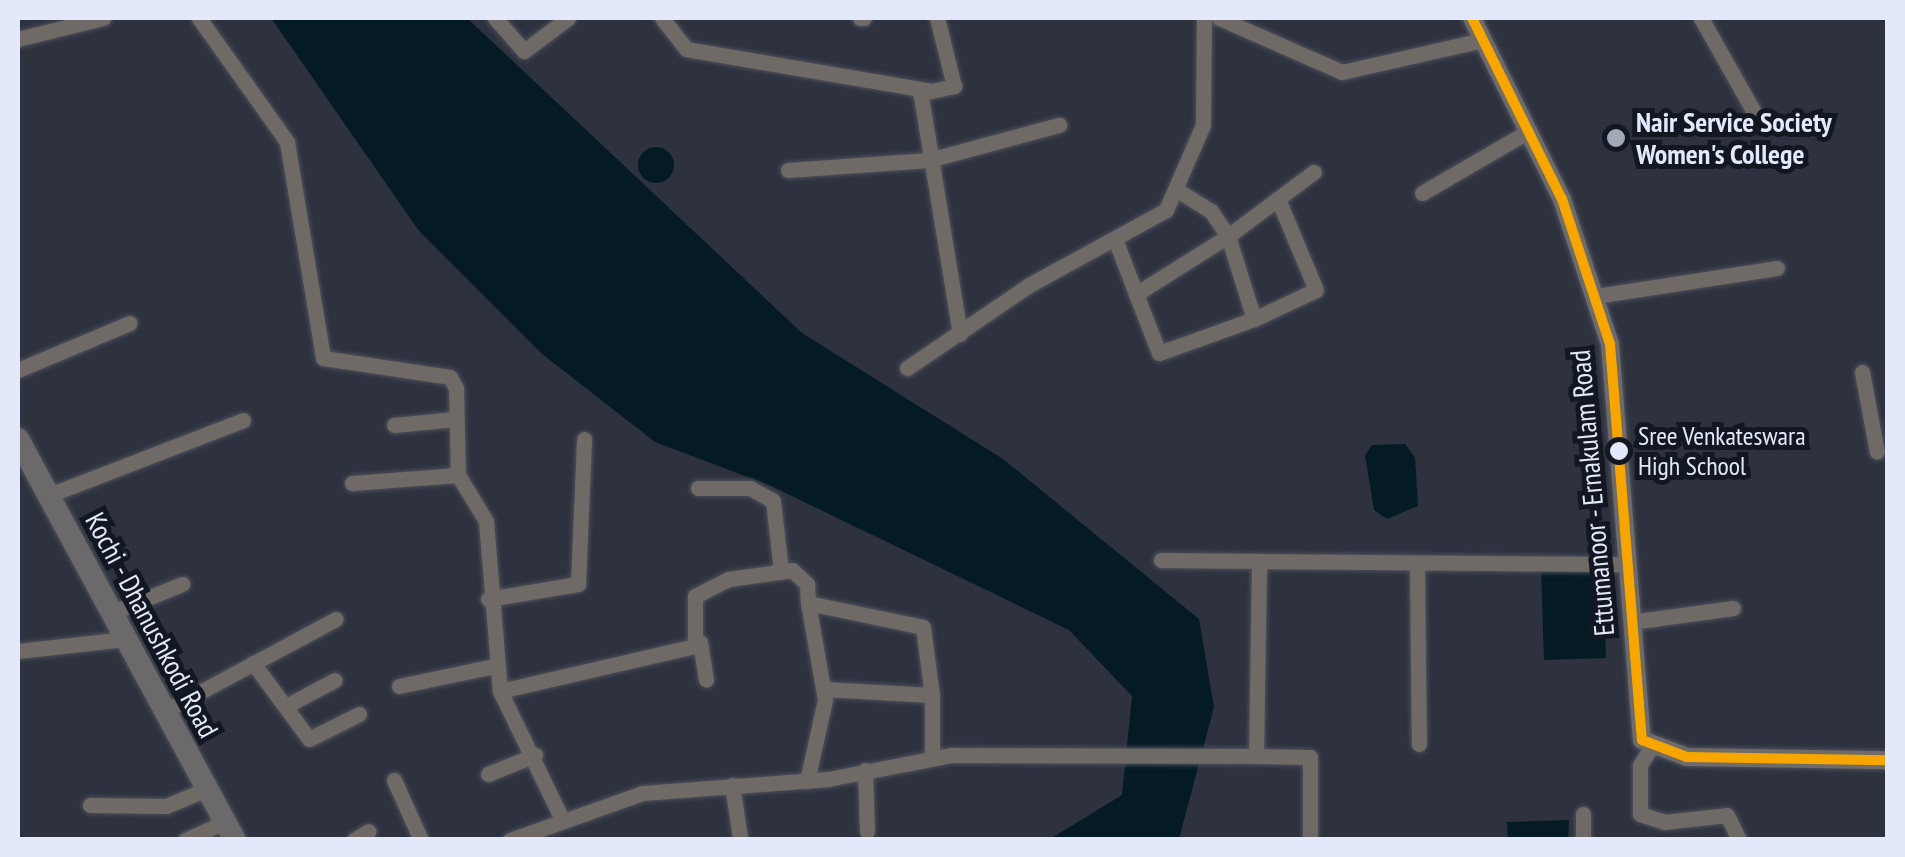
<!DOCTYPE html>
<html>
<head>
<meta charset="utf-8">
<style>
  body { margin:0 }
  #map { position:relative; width:1905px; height:857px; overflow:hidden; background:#2e323f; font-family:"PT Sans Narrow",sans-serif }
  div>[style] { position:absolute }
  .water>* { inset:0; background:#041b25 }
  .round { border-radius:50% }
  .roads { filter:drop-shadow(0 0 2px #4d505b) drop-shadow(0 0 2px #4d505b) }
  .minor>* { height:15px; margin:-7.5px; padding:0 7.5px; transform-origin:7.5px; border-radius:7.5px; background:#6f6a65 }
  .major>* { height:18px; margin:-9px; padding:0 9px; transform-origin:9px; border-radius:9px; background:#6f6b69 }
  .highway>* { height:22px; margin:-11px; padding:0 11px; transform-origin:11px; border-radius:11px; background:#6b6969 }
  .bus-1>* { height:10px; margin:-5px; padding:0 5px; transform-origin:5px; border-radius:5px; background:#f7a600 }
  .dots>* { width:28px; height:28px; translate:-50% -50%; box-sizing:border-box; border:5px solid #131722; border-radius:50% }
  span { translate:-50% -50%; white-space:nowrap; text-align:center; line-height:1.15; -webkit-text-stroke:10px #131722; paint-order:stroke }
  .bus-label { font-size:26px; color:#e3e9fa }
  .left { translate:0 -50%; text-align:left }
  .poi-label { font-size:28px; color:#e3e9fa; font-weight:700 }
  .street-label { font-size:28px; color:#e3e9fa }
  .frame { position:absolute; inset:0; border:20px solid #e3e9fa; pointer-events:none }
</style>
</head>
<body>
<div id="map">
  <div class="water">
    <i style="clip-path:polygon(271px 18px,467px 18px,802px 333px,1003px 459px,1199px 619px,1214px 707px,1179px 839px,1050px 839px,1122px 795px,1132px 696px,1069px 630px,771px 486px,655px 442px,542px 354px,419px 231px)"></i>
    <i class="round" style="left:638px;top:147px;width:36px;height:36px"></i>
    <i style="clip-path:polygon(1405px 444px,1415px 457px,1418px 506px,1387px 519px,1374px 510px,1365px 455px,1372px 445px)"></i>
    <i style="clip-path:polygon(1603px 568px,1606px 658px,1544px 660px,1541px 570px)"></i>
    <i style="clip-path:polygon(1569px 820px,1568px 839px,1508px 839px,1507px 822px)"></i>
  </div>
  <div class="roads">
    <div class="minor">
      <i style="left:199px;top:18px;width:152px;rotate:54.6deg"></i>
      <i style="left:287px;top:142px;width:219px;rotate:80.5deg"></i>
      <i style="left:323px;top:358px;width:128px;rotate:8.5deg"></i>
      <i style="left:450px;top:377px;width:13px;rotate:61deg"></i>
      <i style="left:456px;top:388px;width:87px;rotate:88.7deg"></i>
      <i style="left:458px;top:475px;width:54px;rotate:58.7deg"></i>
      <i style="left:486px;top:521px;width:171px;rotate:85.3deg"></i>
      <i style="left:500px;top:691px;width:140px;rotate:64.2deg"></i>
      <i style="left:495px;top:18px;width:44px;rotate:48.7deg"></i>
      <i style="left:524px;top:51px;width:55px;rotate:-36.9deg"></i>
      <i style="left:662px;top:18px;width:39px;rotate:52deg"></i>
      <i style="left:686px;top:49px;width:249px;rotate:9.7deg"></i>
      <i style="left:931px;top:91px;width:24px;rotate:-12deg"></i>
      <i style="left:954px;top:86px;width:70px;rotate:-104deg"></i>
      <i style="left:860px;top:18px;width:4px"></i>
      <i style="left:1219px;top:18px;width:134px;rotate:23.7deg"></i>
      <i style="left:1342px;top:72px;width:145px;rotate:-12.8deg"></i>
      <i style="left:1701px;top:18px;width:108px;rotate:60.6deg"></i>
      <i style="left:18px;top:39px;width:88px;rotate:-13.9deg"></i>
      <i style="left:920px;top:90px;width:247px;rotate:80.7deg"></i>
      <i style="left:788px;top:170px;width:141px;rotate:-4.1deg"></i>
      <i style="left:929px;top:160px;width:135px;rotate:-15.1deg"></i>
      <i style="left:1177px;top:190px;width:40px;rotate:32deg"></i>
      <i style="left:1211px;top:211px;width:30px;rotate:56deg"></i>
      <i style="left:1228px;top:236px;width:107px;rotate:-36.7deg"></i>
      <i style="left:1422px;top:193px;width:124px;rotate:-30.1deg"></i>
      <i style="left:1115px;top:239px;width:59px;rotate:69.1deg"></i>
      <i style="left:1136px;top:294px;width:63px;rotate:68.7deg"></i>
      <i style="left:1159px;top:353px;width:101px;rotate:-19.7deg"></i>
      <i style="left:1254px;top:319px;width:87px;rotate:-107.4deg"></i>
      <i style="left:1228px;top:236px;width:109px;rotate:147.8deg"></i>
      <i style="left:1596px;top:296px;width:183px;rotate:-8.8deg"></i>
      <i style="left:1254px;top:319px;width:68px;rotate:-25.1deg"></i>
      <i style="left:1316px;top:290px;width:99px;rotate:-112.7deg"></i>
      <i style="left:907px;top:368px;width:148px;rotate:-34.2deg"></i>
      <i style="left:1029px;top:285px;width:156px;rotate:-28.7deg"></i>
      <i style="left:1166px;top:210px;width:93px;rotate:-66.5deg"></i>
      <i style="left:1203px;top:125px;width:107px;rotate:-89.5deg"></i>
      <i style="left:18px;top:370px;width:121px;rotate:-22.8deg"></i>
      <i style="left:1862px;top:372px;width:81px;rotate:79.4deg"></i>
      <i style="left:394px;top:425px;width:61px;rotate:-5.6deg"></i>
      <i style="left:352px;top:483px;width:106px;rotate:-4.3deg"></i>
      <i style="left:698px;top:488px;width:52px"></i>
      <i style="left:750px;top:488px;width:26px;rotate:29deg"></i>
      <i style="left:773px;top:501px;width:69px;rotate:83.4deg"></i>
      <i style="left:49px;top:495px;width:208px;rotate:-21.1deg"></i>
      <i style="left:1161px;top:560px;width:98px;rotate:0.6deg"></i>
      <i style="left:1417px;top:565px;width:179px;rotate:89.4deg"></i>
      <i style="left:488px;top:599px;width:91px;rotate:-9.5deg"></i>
      <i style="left:578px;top:584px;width:145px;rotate:-87.6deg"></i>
      <i style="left:111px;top:613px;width:77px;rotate:-22.2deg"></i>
      <i style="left:1631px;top:622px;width:103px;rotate:-7.8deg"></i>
      <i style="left:700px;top:642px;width:38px;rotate:81deg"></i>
      <i style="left:18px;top:651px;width:108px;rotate:-6.4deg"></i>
      <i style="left:253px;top:663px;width:94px;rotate:53.6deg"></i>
      <i style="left:309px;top:739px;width:56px;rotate:-26.6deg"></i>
      <i style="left:399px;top:686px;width:98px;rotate:-11.8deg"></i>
      <i style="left:823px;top:689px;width:109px;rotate:3.2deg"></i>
      <i style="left:932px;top:695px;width:62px;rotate:90deg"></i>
      <i style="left:500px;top:691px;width:200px;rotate:-13deg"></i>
      <i style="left:695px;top:646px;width:50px;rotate:-90deg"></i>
      <i style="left:695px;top:596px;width:38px;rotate:-27deg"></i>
      <i style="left:729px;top:579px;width:64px;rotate:-8.1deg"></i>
      <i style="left:792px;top:570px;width:21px;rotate:43deg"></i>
      <i style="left:807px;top:584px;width:19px;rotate:87deg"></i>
      <i style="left:286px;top:706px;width:55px;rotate:-28deg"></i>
      <i style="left:163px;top:712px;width:196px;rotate:-28.3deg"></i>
      <i style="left:1650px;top:749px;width:19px;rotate:122deg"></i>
      <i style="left:1640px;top:765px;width:49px;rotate:90deg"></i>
      <i style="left:1640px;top:814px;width:25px;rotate:18deg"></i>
      <i style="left:1664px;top:822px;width:63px;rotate:-6.3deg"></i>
      <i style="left:1727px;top:815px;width:28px;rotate:64deg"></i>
      <i style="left:1256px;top:756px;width:54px;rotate:1.1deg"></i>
      <i style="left:1310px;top:757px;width:83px;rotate:90deg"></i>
      <i style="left:865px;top:770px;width:61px;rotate:88.1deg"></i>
      <i style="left:488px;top:774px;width:51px;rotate:-22deg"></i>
      <i style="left:394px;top:780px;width:66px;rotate:65.8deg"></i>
      <i style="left:807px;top:781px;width:83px;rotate:-77.5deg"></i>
      <i style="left:825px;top:700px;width:98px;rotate:-99.9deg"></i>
      <i style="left:808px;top:603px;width:117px;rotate:11.8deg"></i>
      <i style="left:923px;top:627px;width:69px;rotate:82.5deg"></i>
      <i style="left:732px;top:785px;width:53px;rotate:81.3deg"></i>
      <i style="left:90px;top:805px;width:76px;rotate:0.8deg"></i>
      <i style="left:166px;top:806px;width:44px;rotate:-22.5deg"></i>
      <i style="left:1583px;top:814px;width:26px;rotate:90deg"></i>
      <i style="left:185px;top:840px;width:44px;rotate:-24.2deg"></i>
      <i style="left:354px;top:840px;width:17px;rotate:-31deg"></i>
      <i style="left:510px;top:840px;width:141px;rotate:-19.5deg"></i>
      <i style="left:643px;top:793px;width:186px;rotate:-4.3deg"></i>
      <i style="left:828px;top:779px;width:125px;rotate:-11deg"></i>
      <i style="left:951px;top:755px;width:305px;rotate:0.2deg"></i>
      <i style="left:1256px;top:756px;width:195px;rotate:-89.1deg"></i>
      <i style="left:1259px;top:561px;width:368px;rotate:0.5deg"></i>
    </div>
    <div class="major">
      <i style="left:1472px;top:18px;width:202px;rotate:63.6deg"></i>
      <i style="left:1562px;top:199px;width:153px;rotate:71.7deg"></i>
      <i style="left:1610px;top:344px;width:397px;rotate:85.4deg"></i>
      <i style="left:1642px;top:740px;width:48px;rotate:20.7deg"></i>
      <i style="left:1687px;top:757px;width:201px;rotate:0.9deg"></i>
    </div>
    <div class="highway">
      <i style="left:18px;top:439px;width:456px;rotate:61.6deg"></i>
    </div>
  </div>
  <div class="bus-1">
    <i style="left:1472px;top:18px;width:202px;rotate:63.6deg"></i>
    <i style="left:1562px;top:199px;width:153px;rotate:71.7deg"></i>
    <i style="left:1610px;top:344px;width:397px;rotate:85.4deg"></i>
    <i style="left:1642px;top:740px;width:48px;rotate:20.7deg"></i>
    <i style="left:1687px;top:757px;width:201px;rotate:0.9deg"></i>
  </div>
  <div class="dots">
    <i style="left:1616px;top:138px;background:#a4a9b9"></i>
    <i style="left:1619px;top:451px;background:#e3e9fa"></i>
  </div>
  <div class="bus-label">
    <span class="left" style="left:1638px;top:451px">Sree Venkateswara<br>High School</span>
  </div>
  <div class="poi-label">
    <span class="left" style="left:1636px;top:138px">Nair Service Society<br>Women's College</span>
  </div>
  <div class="street-label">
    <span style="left:1592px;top:493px;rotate:-95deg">Ettumanoor - Ernakulam Road</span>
    <span style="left:152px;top:625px;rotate:62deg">Kochi - Dhanushkodi Road</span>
  </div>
  <div class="frame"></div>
</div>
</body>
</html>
